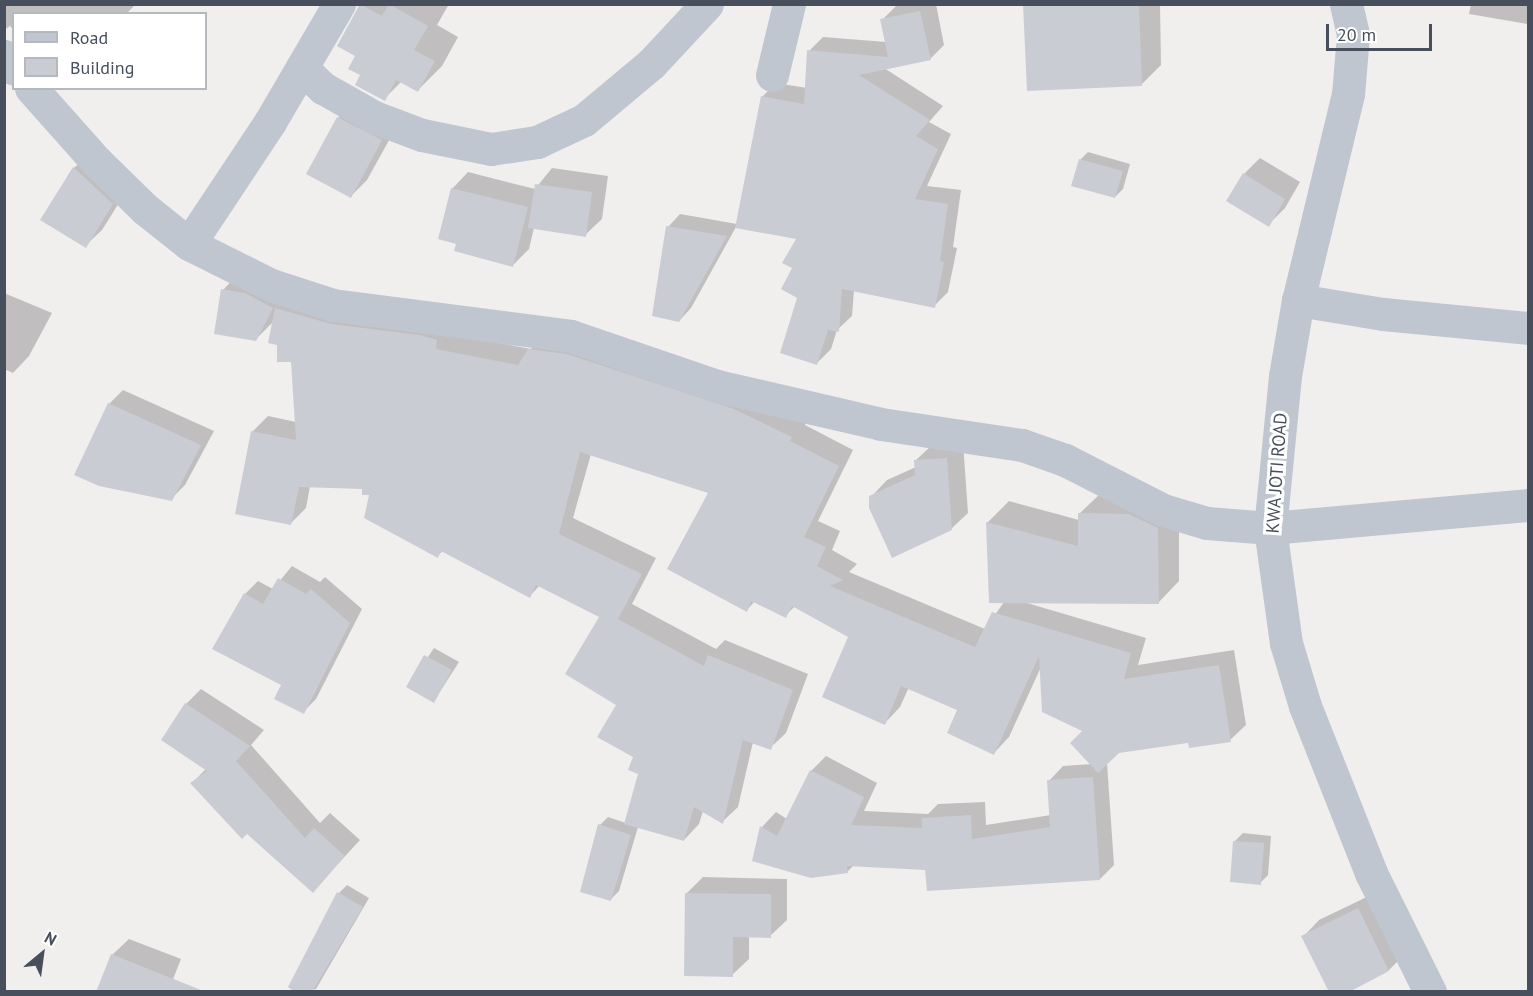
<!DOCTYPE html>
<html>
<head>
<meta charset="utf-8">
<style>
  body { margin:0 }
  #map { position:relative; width:1533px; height:996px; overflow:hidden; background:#f1eeee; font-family:"PT Sans",sans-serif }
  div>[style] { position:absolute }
  .shadow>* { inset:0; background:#0003 }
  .building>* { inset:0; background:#caccd4 }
  .minor>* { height:33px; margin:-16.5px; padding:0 16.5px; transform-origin:16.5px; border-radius:16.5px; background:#bfc6d0 }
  span { translate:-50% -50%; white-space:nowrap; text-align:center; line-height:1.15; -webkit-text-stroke:6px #fff; paint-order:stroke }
  .street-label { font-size:18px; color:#464f5b }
  .frame { position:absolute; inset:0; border:6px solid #464f5b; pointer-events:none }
  .legend { position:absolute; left:12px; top:12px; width:195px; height:78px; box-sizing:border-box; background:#fff; border:2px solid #b5b9bd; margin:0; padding:8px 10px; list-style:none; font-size:18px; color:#464f5b }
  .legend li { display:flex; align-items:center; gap:12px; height:30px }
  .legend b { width:30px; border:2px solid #b5b9bd }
  .north { position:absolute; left:12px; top:924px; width:60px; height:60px; -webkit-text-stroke:4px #fff; paint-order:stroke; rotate:29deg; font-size:16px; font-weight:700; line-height:24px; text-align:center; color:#464f5b }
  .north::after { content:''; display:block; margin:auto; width:21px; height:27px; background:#464f5b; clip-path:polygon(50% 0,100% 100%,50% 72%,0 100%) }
  .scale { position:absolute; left:1326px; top:24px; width:106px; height:27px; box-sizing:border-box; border:3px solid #464f5b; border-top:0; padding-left:8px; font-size:18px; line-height:21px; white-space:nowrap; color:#464f5b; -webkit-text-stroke:4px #fff; paint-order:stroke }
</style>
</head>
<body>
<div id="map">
  <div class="shadow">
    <i style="clip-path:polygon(4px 4px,136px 4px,126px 14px,14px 14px,14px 31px,10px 26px,4px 30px)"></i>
    <i style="clip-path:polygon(362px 4px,449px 4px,437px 25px,458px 37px,442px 66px,418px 90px,402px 81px,384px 99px,362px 75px,357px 55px,339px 45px)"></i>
    <i style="clip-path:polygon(936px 4px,944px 45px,930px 59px,884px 68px,943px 106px,929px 122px,951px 134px,927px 186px,961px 190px,953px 247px,957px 248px,948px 292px,934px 306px,854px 290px,852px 316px,837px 330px,831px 349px,817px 363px,794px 267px,798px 238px,736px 227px,691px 308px,679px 321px,668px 227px,680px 214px,737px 224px,762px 97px,776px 83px,807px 88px,809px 51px,823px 37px,886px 42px,882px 20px,896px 6px)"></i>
    <i style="clip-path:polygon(1025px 4px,1160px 4px,1161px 65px,1141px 85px)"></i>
    <i style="clip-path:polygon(1471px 4px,1528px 4px,1528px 24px,1469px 14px)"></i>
    <i style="clip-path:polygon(354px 102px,398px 124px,367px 180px,351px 196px,338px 118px)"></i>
    <i style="clip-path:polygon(91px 152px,129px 187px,102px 230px,85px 246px,42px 219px,74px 168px)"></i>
    <i style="clip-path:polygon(1088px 152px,1130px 164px,1123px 189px,1115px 197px,1080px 160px)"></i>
    <i style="clip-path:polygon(1260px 158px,1300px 182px,1285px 208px,1268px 225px,1244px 174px)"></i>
    <i style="clip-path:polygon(552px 168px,608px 176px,602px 219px,585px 235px,534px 228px,529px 249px,513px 265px,457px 243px,452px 189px,468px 172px,535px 189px)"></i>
    <i style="clip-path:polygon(239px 273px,451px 334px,531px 349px,545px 334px,806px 421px,805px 425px,853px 450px,818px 521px,840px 531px,832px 550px,857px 564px,849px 572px,985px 629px,1004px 602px,987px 523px,1009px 501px,1079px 520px,1079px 514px,1101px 493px,1179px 507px,1179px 581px,1158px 603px,1027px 603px,1146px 638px,1138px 665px,1234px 650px,1246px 725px,1230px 740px,1189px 741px,1118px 752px,1107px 763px,1114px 865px,1100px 879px,854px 865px,847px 872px,754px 860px,762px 827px,776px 812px,787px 819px,811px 771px,826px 756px,877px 783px,864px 811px,928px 814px,938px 804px,985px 802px,986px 825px,1051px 815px,1049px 781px,1063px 766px,1092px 764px,1084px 731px,1041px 667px,1009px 737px,994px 753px,959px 709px,909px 687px,900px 707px,885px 723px,850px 636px,795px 606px,785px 616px,755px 601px,747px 610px,710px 492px,591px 454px,573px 518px,656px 558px,632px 604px,716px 649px,725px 640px,808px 674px,786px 733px,770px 748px,753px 742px,738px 807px,722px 822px,703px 811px,699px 824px,684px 840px,638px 827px,619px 891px,611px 899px,600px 825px,608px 817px,626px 823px,640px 773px,618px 705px,601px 617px,540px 585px,530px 596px,443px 551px,437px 556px,364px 488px,310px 486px,306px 508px,290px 524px,252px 432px,268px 416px,296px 422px,292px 361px,278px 344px,274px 321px,255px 340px,223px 290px)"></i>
    <i style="clip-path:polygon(4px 293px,52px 313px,29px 356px,13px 373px,4px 369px)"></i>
    <i style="clip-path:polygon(123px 390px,214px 431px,185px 485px,171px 499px,109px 404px)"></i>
    <i style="clip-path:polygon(963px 442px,968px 513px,951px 529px,871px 497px,887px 480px,916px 467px,915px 461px,932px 445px)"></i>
    <i style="clip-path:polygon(292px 566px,320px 582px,325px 577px,362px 609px,316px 699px,303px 712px,283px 684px,245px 594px,258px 581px,273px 589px)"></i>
    <i style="clip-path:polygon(434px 648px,459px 662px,434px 701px,408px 687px)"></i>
    <i style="clip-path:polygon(201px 689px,264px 730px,251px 745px,320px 823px,330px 813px,360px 840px,313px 891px,192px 783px,206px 769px,186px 704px)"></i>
    <i style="clip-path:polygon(1243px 833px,1271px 836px,1268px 875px,1260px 883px,1235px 841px)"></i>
    <i style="clip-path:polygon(703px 877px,787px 879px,787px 920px,770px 936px,749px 936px,749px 959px,732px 975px,686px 894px)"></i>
    <i style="clip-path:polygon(347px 885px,369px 898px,316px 989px,298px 992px,290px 987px,339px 893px)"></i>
    <i style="clip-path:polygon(1375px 893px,1405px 954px,1389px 970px,1346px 992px,1303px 937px,1319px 920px)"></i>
    <i style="clip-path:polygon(129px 939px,181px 959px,168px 992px,112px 955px)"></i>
  </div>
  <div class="building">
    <i style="clip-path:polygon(360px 4px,382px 16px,389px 4px,428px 26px,414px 50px,435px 61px,418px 92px,396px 80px,385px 101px,355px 85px,360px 75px,348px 69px,355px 56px,337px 46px)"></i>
    <i style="clip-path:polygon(1023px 4px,1139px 4px,1142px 86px,1027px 91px)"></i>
    <i style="clip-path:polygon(920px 11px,931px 60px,859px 75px,930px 120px,916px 136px,938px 149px,915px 199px,948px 204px,940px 261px,944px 262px,935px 308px,842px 289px,839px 332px,828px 330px,817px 365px,780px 353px,797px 298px,781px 289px,792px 268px,782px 263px,796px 239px,735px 228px,761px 96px,804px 104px,807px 50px,888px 57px,880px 19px)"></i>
    <i style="clip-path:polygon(337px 117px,382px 140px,351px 198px,306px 174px)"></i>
    <i style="clip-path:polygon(1079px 159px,1123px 171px,1115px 198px,1071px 186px)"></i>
    <i style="clip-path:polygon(73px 167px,113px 204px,86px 248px,40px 220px)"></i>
    <i style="clip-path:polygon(1243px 173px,1285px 199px,1269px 227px,1226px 201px)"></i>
    <i style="clip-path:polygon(535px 184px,592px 192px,586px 237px,528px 228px)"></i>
    <i style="clip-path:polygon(451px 188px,528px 207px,513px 267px,454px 251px,456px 244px,438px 239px)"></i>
    <i style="clip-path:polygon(666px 226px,727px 236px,679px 322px,652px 316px)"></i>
    <i style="clip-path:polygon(221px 289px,245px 293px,273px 308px,256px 341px,214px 334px)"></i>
    <i style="clip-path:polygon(275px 308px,331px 324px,420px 335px,437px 340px,436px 349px,518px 365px,528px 349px,567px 354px,734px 409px,792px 437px,790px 441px,839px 466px,804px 537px,826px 547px,817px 566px,843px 580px,830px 586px,975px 647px,992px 612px,1131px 653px,1124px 679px,1219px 665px,1231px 742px,1189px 748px,1188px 743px,1119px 753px,1098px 773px,1070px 743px,1082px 731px,1042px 712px,1039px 656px,994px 755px,947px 733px,957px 710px,901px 686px,885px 725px,822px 697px,848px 637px,792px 606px,786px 618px,751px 601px,747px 612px,667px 569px,708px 493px,580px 452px,559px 534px,642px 574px,618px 619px,704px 666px,708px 655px,793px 690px,771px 750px,743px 740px,723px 824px,694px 807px,684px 841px,624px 824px,638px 774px,628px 770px,633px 757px,597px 737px,616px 705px,565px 674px,599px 617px,536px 585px,530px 598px,441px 551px,438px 558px,364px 518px,369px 495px,362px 495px,362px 489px,299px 487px,291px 525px,235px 514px,251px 431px,296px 440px,291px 362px,277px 362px,277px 345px,268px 343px)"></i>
    <i style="clip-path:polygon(108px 403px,201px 445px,172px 501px,99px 486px,74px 475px)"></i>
    <i style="clip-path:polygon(947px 458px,952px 530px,892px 558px,869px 508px,869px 496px,915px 475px,914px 460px)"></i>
    <i style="clip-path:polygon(1078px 513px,1129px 514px,1158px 528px,1159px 604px,989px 603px,986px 522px,1078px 546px)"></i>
    <i style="clip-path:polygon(278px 578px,306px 594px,311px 589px,350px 623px,304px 714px,274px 699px,281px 685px,212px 649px,244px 593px,263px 604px)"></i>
    <i style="clip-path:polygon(424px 655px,452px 670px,434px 703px,406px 687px)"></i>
    <i style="clip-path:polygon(185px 703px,250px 746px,236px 761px,305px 838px,314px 828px,345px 856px,313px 893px,247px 834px,242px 839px,190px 783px,207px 771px,161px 740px)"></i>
    <i style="clip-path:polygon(810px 770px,864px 797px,851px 825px,922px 828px,922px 818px,971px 815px,972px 839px,1050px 827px,1047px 780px,1093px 777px,1100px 880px,927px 891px,925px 870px,847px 866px,848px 873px,811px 878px,752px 861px,760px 826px,777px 836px)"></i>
    <i style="clip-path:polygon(598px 824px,631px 835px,611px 901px,580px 892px)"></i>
    <i style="clip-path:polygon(1233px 841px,1264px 843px,1261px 885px,1230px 882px)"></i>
    <i style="clip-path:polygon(337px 892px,363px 907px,312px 992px,295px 992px,288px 987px)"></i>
    <i style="clip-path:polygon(685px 893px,771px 894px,771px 938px,733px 937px,733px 977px,684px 976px)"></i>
    <i style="clip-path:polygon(1358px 908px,1389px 971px,1349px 992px,1329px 992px,1301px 936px)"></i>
    <i style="clip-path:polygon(111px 954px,201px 990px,201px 992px,96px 992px)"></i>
  </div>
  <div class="minor">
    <i style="left:1346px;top:4px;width:32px;rotate:77deg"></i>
    <i style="left:1353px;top:35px;width:59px;rotate:94.8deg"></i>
    <i style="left:1348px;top:94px;width:212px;rotate:103.6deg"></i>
    <i style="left:1298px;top:300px;width:77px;rotate:99.7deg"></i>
    <i style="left:1285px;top:376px;width:153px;rotate:95.6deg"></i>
    <i style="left:1270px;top:528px;width:116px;rotate:82.1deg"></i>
    <i style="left:1286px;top:643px;width:66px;rotate:73.2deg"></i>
    <i style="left:1305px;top:706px;width:180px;rotate:68.4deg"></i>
    <i style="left:1371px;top:873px;width:133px;rotate:63.6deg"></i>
    <i style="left:4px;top:56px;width:16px;rotate:52deg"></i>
    <i style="left:302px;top:68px;width:29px;rotate:44deg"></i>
    <i style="left:323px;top:88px;width:59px;rotate:29.6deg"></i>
    <i style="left:374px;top:117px;width:51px;rotate:20.6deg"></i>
    <i style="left:422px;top:135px;width:70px;rotate:11.5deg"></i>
    <i style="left:491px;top:149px;width:47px;rotate:-8.7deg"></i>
    <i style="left:537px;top:142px;width:52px;rotate:-25.1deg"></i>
    <i style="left:584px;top:120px;width:87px;rotate:-39.9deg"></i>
    <i style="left:651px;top:64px;width:82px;rotate:-47deg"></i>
    <i style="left:772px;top:75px;width:73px;rotate:-76.5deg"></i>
    <i style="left:31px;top:88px;width:99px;rotate:48.3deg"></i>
    <i style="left:97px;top:162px;width:67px;rotate:44.4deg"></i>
    <i style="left:145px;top:209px;width:56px;rotate:38.5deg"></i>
    <i style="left:189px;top:244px;width:92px;rotate:26.6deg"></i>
    <i style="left:271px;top:285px;width:65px;rotate:17.9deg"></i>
    <i style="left:333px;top:305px;width:240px;rotate:7.4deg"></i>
    <i style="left:571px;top:336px;width:154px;rotate:18.9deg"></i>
    <i style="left:717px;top:386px;width:168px;rotate:13deg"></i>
    <i style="left:881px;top:424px;width:143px;rotate:8.5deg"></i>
    <i style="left:1022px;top:445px;width:46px;rotate:19.2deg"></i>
    <i style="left:1065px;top:460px;width:110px;rotate:27deg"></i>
    <i style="left:1163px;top:510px;width:46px;rotate:16.5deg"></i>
    <i style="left:1207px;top:523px;width:63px;rotate:4.5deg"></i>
    <i style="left:1270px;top:528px;width:259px;rotate:-5.1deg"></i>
    <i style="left:189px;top:244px;width:146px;rotate:-56.4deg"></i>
    <i style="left:270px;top:122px;width:137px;rotate:-59.7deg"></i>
    <i style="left:1298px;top:300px;width:86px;rotate:9.4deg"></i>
    <i style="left:1383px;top:314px;width:146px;rotate:5.5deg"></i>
  </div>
  <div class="street-label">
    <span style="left:1277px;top:473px;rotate:-86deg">KWA JOTI ROAD</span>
  </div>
  <div class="frame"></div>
  <ul class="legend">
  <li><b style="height:8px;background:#bfc6d0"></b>Road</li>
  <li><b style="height:16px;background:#caccd4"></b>Building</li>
  </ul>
  <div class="north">N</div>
  <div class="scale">20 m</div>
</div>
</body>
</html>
